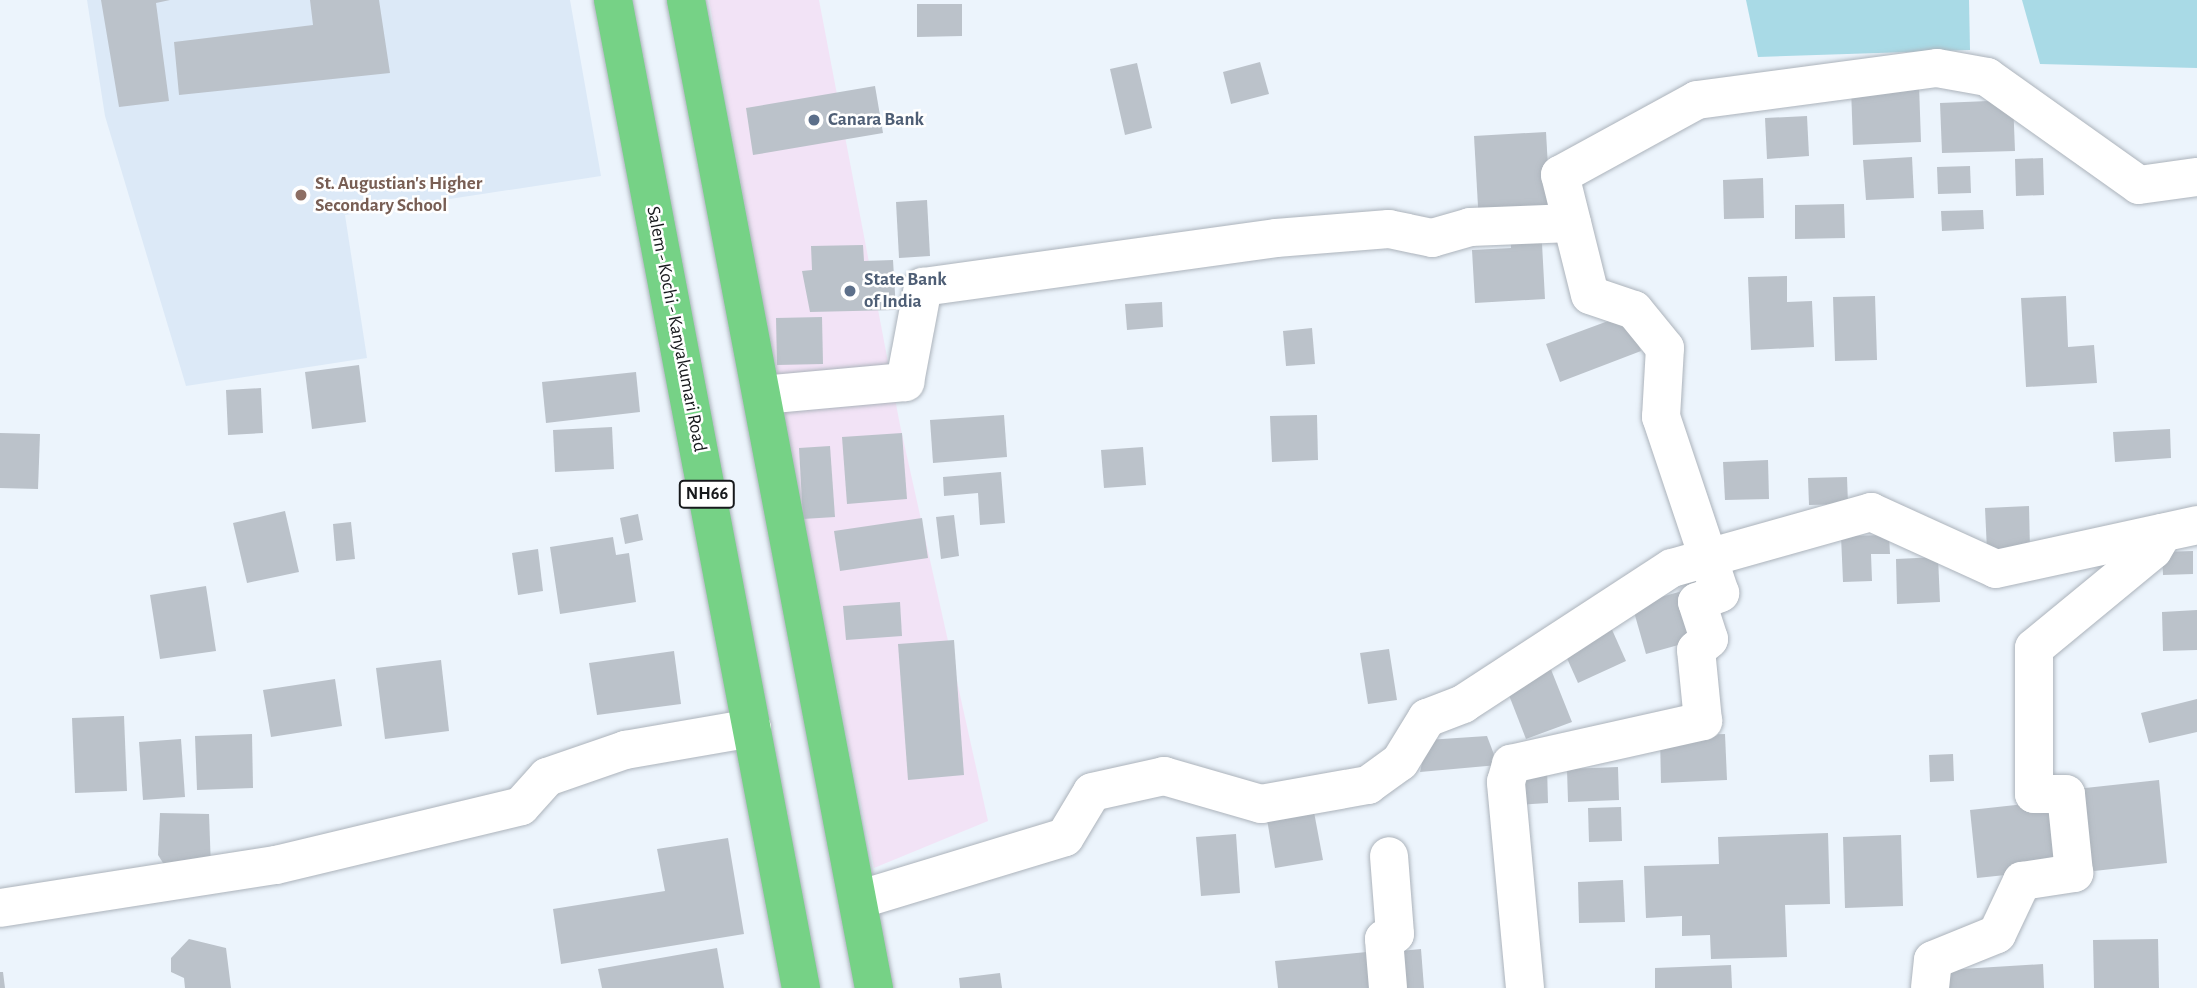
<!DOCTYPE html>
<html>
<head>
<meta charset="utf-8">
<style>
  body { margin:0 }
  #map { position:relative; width:2197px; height:988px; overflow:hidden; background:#ecf4fc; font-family:"Alegreya Sans",sans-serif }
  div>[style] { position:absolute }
  .commercial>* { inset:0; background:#f2e3f6 }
  .built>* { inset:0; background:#dce9f7 }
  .water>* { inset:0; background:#a9dae6 }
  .building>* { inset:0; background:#bbc2ca }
  .roads { filter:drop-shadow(0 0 2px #acb3bb) drop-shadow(0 0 2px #acb3bb) }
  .minor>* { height:38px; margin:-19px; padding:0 19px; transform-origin:19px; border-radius:19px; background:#fff }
  .highway>* { height:38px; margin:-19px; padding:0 19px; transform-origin:19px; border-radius:19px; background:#76d286 }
  .dots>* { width:19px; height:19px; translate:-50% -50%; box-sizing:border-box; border:4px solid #fff; border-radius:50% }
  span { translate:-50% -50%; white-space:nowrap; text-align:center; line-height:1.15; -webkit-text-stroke:5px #fff; paint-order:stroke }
  .shield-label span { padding:2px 5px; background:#fff; border:2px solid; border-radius:5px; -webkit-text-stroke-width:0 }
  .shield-label { font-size:18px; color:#17191c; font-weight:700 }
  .service-label { font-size:19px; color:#4e5e75; font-weight:700 }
  .left { translate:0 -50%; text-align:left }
  .education-label { font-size:19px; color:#785e54; font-weight:700 }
  .street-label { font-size:19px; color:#17191c }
</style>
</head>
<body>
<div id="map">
  <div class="commercial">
    <i style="clip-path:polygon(709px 0,819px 0,900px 425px,988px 821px,874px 868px,780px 406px)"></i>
  </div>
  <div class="built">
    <i style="clip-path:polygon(87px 0,570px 0,601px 176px,345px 215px,367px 358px,186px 386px,105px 116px)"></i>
  </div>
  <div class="water">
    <i style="clip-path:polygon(1746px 0,1969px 0,1970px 50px,1758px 57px)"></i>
    <i style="clip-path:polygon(2022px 0,2197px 0,2197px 68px,2040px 64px)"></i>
  </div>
  <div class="building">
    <i style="clip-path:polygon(101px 0,170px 0,156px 3px,169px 101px,119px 107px)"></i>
    <i style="clip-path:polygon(310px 0,379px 0,390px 73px,179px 95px,174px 42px,313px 25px)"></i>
    <i style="clip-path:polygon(917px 4px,962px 4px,962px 36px,917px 37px)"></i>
    <i style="clip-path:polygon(1260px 62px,1269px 94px,1231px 104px,1223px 72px)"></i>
    <i style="clip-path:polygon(1137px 63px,1152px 128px,1125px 135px,1110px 69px)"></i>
    <i style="clip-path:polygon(1919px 85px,1921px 142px,1853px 145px,1851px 87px)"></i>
    <i style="clip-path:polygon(875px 86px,883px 133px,753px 155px,746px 108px)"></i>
    <i style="clip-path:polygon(2013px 100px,2015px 151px,1942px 153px,1940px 103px)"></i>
    <i style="clip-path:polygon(1807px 116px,1809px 156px,1767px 159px,1765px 118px)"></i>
    <i style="clip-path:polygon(1546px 132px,1551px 220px,1479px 224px,1474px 136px)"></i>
    <i style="clip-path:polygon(1912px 157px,1914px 198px,1866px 200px,1863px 160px)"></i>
    <i style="clip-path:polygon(2043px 158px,2044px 195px,2016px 196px,2015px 159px)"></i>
    <i style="clip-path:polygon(1970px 166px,1971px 193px,1938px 194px,1937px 167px)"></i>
    <i style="clip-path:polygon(1763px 178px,1764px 218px,1724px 219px,1723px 180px)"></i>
    <i style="clip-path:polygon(927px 200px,930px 256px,899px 258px,896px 202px)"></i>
    <i style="clip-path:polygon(1844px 204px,1845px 238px,1795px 239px,1795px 205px)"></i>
    <i style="clip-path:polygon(1983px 210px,1984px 229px,1942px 231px,1941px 211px)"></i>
    <i style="clip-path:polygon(1541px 225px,1545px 299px,1475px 303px,1472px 250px,1511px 248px,1510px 226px)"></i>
    <i style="clip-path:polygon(863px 245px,864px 261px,893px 260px,896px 310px,810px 312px,802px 271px,812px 270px,811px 246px)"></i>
    <i style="clip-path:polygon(1787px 276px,1787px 302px,1812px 301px,1814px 347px,1751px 350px,1748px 277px)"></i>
    <i style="clip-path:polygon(1875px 296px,1877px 360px,1835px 361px,1833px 297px)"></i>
    <i style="clip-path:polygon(2066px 296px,2068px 347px,2094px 345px,2097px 383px,2026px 387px,2021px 298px)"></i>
    <i style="clip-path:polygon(1162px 302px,1163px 327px,1127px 330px,1125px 304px)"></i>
    <i style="clip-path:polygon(1627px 314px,1641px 351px,1560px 382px,1546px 344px)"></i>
    <i style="clip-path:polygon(822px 317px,823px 364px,777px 365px,776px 318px)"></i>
    <i style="clip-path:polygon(1312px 328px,1315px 364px,1286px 366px,1283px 331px)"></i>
    <i style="clip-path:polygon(359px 365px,366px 422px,312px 429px,305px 372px)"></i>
    <i style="clip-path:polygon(636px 372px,640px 412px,546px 423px,542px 382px)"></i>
    <i style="clip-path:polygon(261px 388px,263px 433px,228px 435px,226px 390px)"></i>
    <i style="clip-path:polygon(1004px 415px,1007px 457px,933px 463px,930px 420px)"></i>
    <i style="clip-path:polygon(1317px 415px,1318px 460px,1272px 462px,1270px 416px)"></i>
    <i style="clip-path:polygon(612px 427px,614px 469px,555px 472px,553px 430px)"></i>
    <i style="clip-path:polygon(2170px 429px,2171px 458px,2115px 462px,2113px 432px)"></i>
    <i style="clip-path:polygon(0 433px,40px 434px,38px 489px,0 488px)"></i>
    <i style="clip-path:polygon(902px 433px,907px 499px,847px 504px,842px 437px)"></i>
    <i style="clip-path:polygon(830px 446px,835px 517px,803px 519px,799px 448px)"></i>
    <i style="clip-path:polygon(1143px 447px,1146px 485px,1104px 488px,1101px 450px)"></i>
    <i style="clip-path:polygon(1768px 460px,1769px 499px,1725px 500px,1723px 462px)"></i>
    <i style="clip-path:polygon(1001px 472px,1005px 523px,980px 525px,978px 493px,944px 496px,943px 477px)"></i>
    <i style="clip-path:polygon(1847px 477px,1848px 504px,1809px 505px,1808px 478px)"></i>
    <i style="clip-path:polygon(2029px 506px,2030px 549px,1987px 551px,1985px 508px)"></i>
    <i style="clip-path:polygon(285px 511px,299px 572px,247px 583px,233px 523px)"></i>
    <i style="clip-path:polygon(638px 514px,643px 540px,625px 544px,620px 518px)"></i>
    <i style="clip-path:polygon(954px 515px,959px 556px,941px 559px,936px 517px)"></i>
    <i style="clip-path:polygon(922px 518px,928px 558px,840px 571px,834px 531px)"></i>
    <i style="clip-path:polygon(351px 522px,355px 559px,336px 561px,333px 524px)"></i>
    <i style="clip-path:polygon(1889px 535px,1890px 554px,1871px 554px,1872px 581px,1843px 582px,1841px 536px)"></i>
    <i style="clip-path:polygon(613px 537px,616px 555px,629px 553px,636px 602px,560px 614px,550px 547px)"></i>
    <i style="clip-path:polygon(538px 549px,543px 591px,518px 595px,512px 553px)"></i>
    <i style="clip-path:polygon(2193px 551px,2193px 574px,2163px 575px,2162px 552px)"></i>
    <i style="clip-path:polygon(1938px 557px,1940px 602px,1897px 604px,1896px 559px)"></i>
    <i style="clip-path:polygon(206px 586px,216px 651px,160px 659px,150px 595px)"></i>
    <i style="clip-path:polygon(1686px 590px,1700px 639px,1646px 654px,1632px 605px)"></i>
    <i style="clip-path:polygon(900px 602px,902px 636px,846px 640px,843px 606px)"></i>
    <i style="clip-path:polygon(2197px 610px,2197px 650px,2163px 651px,2162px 612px)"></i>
    <i style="clip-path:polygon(1609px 623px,1626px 661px,1578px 683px,1561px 645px)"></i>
    <i style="clip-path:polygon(954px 640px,964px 775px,908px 780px,898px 644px)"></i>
    <i style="clip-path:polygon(1389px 649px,1397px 700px,1368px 704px,1360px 653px)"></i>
    <i style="clip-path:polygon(674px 651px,681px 704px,597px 715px,589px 663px)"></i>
    <i style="clip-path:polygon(441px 660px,449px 731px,385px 739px,376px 668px)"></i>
    <i style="clip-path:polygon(1550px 667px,1572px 722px,1526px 739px,1505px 685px)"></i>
    <i style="clip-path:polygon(335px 679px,342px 726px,271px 737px,263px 690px)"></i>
    <i style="clip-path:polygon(2197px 699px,2197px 732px,2149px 743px,2141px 713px)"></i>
    <i style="clip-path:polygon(124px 716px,127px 791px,75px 793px,72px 718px)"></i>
    <i style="clip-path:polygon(252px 734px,253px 788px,197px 790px,195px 736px)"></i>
    <i style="clip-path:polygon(1725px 734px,1727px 780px,1661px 783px,1660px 736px)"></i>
    <i style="clip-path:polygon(1487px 736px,1498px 765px,1420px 772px,1427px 740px)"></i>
    <i style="clip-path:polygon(181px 739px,185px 797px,143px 800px,139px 742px)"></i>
    <i style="clip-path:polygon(1953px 754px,1954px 781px,1930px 782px,1929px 755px)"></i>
    <i style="clip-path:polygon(1547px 767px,1548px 803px,1515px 805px,1513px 768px)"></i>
    <i style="clip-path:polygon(1618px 767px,1619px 800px,1568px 802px,1567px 769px)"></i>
    <i style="clip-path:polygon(2159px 780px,2167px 863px,2085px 872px,2076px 789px)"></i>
    <i style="clip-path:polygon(2063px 800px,2071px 868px,1977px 878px,1970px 810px)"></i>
    <i style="clip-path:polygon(1621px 807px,1622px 841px,1589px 842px,1588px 808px)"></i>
    <i style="clip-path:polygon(1314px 812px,1323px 860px,1275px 868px,1267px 819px)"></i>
    <i style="clip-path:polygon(160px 813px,209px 814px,211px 868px,170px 874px,158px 855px)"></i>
    <i style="clip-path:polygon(1828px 833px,1830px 904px,1785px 905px,1787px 957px,1711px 959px,1710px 935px,1682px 936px,1682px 916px,1646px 918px,1644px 866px,1719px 864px,1718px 837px)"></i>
    <i style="clip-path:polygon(1236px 834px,1240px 893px,1201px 896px,1196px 837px)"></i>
    <i style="clip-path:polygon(1901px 835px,1903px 906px,1845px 908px,1843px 837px)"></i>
    <i style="clip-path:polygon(728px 838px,744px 934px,561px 964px,553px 909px,665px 891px,657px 849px)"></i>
    <i style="clip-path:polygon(1623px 880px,1625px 922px,1579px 923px,1578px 882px)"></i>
    <i style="clip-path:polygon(189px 939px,226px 948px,231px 988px,185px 988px,184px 978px,171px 972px,171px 958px)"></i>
    <i style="clip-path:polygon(2158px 939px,2159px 988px,2094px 988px,2093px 940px)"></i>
    <i style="clip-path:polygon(717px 948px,724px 988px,602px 988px,598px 969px)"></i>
    <i style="clip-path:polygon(1421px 949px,1424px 988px,1393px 988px,1390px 952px)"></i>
    <i style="clip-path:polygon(1377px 951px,1380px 988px,1278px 988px,1275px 961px)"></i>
    <i style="clip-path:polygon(2043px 964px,2044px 988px,1946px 988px,1945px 970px)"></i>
    <i style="clip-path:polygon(1731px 965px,1732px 988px,1655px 988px,1655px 968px)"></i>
    <i style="clip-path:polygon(0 972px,3px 972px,5px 988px,0 988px)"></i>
    <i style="clip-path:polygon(1000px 973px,1002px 988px,960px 988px,959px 978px)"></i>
  </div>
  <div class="roads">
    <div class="minor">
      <i style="left:762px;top:395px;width:144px;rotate:-5.2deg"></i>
      <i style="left:905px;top:382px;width:97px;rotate:-79.3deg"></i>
      <i style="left:923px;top:287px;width:356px;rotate:-7.9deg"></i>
      <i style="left:1276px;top:238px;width:113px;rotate:-4.6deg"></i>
      <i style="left:1389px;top:229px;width:44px;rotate:11.8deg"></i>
      <i style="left:1432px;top:238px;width:40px;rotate:-16deg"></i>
      <i style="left:1470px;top:227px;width:102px;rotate:-2.2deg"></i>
      <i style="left:858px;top:900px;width:216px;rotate:-16.9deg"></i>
      <i style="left:1065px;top:837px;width:52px;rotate:-59deg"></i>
      <i style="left:1092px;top:792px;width:74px;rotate:-12.5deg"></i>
      <i style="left:1164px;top:776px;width:101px;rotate:16.1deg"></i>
      <i style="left:1261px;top:804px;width:109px;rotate:-10.1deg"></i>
      <i style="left:1368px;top:785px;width:39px;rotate:-36deg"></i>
      <i style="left:1400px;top:762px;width:52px;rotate:-58.5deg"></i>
      <i style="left:1427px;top:718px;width:39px;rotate:-21deg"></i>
      <i style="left:1463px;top:704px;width:249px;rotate:-33.1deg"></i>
      <i style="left:1672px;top:568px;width:207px;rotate:-15.7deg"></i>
      <i style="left:1871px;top:512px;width:137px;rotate:24.5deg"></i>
      <i style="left:1996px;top:569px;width:206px;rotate:-12.3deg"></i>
      <i style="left:0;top:908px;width:279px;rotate:-8.9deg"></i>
      <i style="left:276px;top:865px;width:252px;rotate:-13.5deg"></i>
      <i style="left:521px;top:806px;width:39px;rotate:-48deg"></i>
      <i style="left:547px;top:777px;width:83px;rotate:-19.1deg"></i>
      <i style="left:625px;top:750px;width:129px;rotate:-9.8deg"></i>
      <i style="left:1388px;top:988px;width:49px;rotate:-94.7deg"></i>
      <i style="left:1384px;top:939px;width:12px;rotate:-24deg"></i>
      <i style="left:1395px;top:934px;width:78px;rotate:-94.4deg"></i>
      <i style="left:1525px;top:988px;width:207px;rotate:-95.3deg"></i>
      <i style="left:1506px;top:782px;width:19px;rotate:-74deg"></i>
      <i style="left:1511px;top:764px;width:197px;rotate:-12.6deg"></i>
      <i style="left:1703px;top:721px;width:71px;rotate:-95.6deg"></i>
      <i style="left:1696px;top:650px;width:17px;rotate:-40deg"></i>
      <i style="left:1709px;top:639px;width:39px;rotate:-108deg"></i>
      <i style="left:1697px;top:602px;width:25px;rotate:-21deg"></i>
      <i style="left:1720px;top:593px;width:186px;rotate:-108.5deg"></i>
      <i style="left:1661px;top:417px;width:69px;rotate:-86.7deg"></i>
      <i style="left:1665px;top:348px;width:49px;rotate:-129.2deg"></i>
      <i style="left:1634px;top:310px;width:46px;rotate:-161.2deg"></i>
      <i style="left:1590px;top:295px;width:124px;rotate:-104deg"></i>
      <i style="left:1560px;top:175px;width:156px;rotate:-28.7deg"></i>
      <i style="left:1697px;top:100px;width:242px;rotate:-7.6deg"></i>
      <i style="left:1937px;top:68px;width:51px;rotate:10.2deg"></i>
      <i style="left:1987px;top:77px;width:186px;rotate:35.4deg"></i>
      <i style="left:2139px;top:185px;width:59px;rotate:-7.9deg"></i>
      <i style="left:1930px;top:988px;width:28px;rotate:-84deg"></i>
      <i style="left:1933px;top:960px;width:69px;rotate:-22.1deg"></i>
      <i style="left:1997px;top:934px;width:59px;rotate:-64.7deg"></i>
      <i style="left:2022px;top:881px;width:53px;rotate:-8.7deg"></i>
      <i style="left:2074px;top:873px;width:79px;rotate:-95.8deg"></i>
      <i style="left:2066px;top:794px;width:32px;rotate:180deg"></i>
      <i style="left:2034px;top:794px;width:146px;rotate:-90deg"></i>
      <i style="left:2034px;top:648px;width:154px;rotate:-39.5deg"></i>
      <i style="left:2153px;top:550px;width:20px;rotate:-60deg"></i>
    </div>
    <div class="highway">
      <i style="left:613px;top:0;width:1006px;rotate:79.23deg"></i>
      <i style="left:686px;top:0;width:1006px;rotate:79.23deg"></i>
    </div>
  </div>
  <div class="dots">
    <i style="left:814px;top:120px;background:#5c6f8a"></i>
    <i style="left:301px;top:195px;background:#8d6e63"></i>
    <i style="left:850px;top:291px;background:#5c6f8a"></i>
  </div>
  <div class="shield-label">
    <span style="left:707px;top:494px">NH66</span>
  </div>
  <div class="service-label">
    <span class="left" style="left:828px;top:120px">Canara Bank</span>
    <span class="left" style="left:864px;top:291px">State Bank<br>of India</span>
  </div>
  <div class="education-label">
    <span class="left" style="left:315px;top:195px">St. Augustian's Higher<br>Secondary School</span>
  </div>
  <div class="street-label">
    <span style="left:676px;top:329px;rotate:79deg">Salem - Kochi - Kanyakumari Road</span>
  </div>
</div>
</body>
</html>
